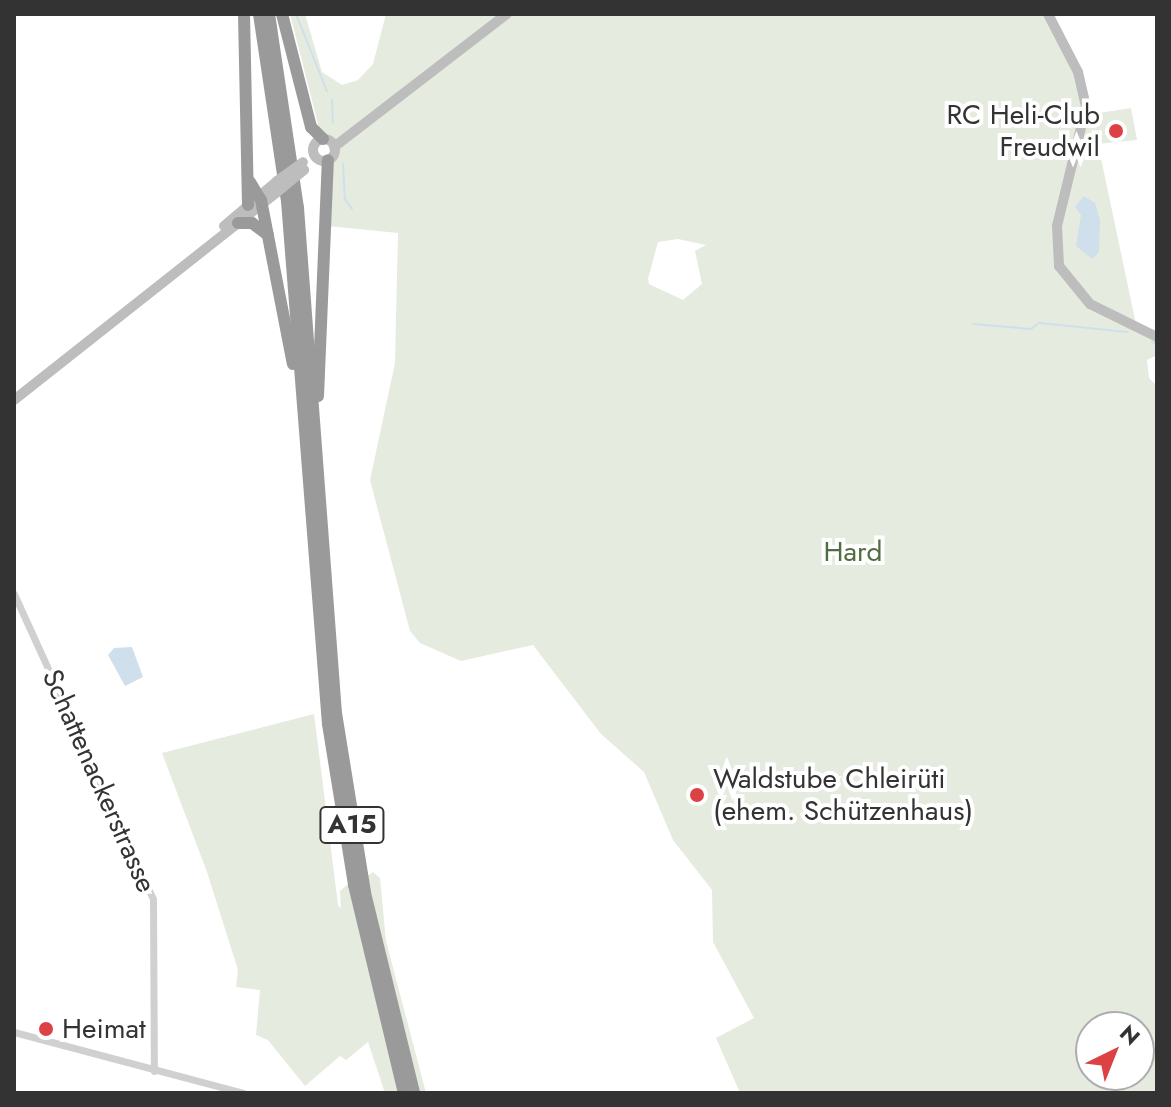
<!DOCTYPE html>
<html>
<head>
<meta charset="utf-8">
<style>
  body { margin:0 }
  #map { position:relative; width:1171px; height:1107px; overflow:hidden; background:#fff; font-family:Jost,sans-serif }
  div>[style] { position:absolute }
  .green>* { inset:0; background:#e5ebdf }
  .water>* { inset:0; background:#d0dfec }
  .stream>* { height:2px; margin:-1px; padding:0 1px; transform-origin:1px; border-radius:1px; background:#d0dfec }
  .street>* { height:7px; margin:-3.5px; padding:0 3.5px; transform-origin:3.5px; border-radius:3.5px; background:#d0d0d0 }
  .secondary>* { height:10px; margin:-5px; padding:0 5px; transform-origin:5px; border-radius:5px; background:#bdbdbd }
  .secondary>.ring { margin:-5px; padding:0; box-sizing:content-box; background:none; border:10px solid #bdbdbd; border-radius:50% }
  .highway>* { height:12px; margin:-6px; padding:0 6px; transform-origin:6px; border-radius:6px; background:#9a9a9a }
  .secondary-bridge>* { height:10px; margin:-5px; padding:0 5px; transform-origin:5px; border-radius:5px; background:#bdbdbd }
  .dots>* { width:22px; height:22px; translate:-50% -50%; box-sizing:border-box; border:4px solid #fff; border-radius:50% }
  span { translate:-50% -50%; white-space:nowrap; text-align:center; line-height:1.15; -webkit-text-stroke:8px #fff; paint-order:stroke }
  .shield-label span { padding:2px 6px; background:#fff; border:2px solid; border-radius:6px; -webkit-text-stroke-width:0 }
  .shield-label { font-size:26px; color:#333; font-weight:700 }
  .poi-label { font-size:28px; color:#333 }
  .right { translate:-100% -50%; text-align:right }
  .left { translate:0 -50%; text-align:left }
  .park-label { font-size:28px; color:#536d42 }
  .street-label { font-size:28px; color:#333 }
  .frame { position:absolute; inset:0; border:16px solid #333; pointer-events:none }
  .north { position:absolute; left:1075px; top:1011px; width:80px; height:80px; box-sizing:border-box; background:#fff; border:2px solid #adadad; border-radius:50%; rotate:43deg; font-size:22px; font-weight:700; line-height:32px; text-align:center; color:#333 }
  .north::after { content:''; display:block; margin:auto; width:28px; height:36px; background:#dc4243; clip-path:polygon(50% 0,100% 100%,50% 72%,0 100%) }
</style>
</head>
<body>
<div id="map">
  <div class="green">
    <i style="clip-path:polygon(evenodd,290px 14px,305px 14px,322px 72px,342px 85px,358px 80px,373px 64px,386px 14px,1048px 14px,1074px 64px,1086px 115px,1131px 108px,1137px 140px,1098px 144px,1137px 329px,1157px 337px,1157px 355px,1147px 360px,1149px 378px,1157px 386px,1157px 1093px,740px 1093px,716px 1038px,754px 1018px,713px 942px,712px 890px,673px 840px,644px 772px,601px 734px,533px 645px,461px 661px,420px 643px,410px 631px,370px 480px,395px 363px,398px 233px,328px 226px,332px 162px,339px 153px,319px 128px,290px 14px,678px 239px,706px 245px,695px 251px,702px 284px,683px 300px,649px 284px,648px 279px,658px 242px,678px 239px,290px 14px,1091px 1027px,1139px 1027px,1139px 1075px,1091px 1075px,1091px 1027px)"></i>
    <i style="clip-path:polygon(314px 714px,338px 905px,341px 909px,340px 891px,348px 884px,399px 1093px,385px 1093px,368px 1042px,346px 1060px,340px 1056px,305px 1086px,268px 1040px,256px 1035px,260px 990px,236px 987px,238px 970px,207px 872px,162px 753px)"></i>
    <i style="clip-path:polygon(373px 872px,380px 878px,386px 941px,426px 1093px,419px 1093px,400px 1021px,367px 876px)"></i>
  </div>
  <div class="water">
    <i style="clip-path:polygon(1084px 196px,1095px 203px,1100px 220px,1099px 252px,1092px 259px,1076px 246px,1081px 215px,1075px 207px)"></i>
    <i style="clip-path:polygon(132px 647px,143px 677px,125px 686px,108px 655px,114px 648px)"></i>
  </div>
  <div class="stream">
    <i style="left:296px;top:14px;width:83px;rotate:68.1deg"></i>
    <i style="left:332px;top:100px;width:23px;rotate:88deg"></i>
    <i style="left:343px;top:164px;width:35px;rotate:87deg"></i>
    <i style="left:345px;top:199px;width:12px;rotate:55deg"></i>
    <i style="left:973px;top:324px;width:58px;rotate:4.9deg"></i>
    <i style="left:1031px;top:329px;width:10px;rotate:-37deg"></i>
    <i style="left:1039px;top:323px;width:89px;rotate:5.8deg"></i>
    <i style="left:1152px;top:342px;width:5px;rotate:22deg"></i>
  </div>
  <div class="street">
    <i style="left:14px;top:594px;width:335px;rotate:65.5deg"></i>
    <i style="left:153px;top:899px;width:172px;rotate:89.7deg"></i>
    <i style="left:14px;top:1032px;width:237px;rotate:14.9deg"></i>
  </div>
  <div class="secondary">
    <i style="left:1048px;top:14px;width:65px;rotate:62.7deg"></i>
    <i style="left:1078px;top:72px;width:36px;rotate:77deg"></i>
    <i style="left:1086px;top:107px;width:122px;rotate:103.7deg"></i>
    <i style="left:1057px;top:226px;width:40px;rotate:87.1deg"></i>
    <i style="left:1059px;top:266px;width:49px;rotate:50.8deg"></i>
    <i style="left:1090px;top:304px;width:75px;rotate:26.2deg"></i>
    <i class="ring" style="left:313px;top:139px;width:12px;height:12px"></i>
    <i style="left:334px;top:147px;width:218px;rotate:-37.6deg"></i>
    <i style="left:224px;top:226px;width:70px;rotate:-40.3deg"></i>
    <i style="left:14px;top:400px;width:335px;rotate:-38.3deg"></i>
  </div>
  <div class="highway">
    <i style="left:244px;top:14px;width:191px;rotate:88.8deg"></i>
    <i style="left:259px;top:14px;width:189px;rotate:81.5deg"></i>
    <i style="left:287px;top:201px;width:525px;rotate:85.52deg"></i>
    <i style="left:328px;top:724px;width:163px;rotate:80.8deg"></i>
    <i style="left:354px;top:885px;width:214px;rotate:76.5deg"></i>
    <i style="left:269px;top:14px;width:196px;rotate:81.5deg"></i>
    <i style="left:298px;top:208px;width:506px;rotate:85.7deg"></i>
    <i style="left:336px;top:713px;width:182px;rotate:80.8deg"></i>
    <i style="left:365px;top:893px;width:206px;rotate:76.2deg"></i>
    <i style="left:282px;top:14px;width:117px;rotate:75.6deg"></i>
    <i style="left:311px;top:127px;width:17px;rotate:45deg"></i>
    <i style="left:250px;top:182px;width:21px;rotate:59deg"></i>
    <i style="left:261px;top:200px;width:167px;rotate:79deg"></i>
    <i style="left:238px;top:223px;width:14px"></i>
    <i style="left:252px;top:223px;width:20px;rotate:37deg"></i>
    <i style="left:318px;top:396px;width:236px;rotate:-87.6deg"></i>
  </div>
  <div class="secondary-bridge">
    <i style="left:277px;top:181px;width:32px;rotate:-36deg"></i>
    <i style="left:277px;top:192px;width:35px;rotate:-39deg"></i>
  </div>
  <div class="dots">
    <i style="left:1116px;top:131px;background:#dc4243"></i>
    <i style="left:697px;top:795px;background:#dc4243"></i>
    <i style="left:46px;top:1029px;background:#dc4243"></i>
  </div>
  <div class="shield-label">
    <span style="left:352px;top:825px">A15</span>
  </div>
  <div class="poi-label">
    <span class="right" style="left:1100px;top:131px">RC Heli-Club<br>Freudwil</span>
    <span class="left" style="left:713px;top:795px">Waldstube Chleirüti<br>(ehem. Schützenhaus)</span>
    <span class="left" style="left:62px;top:1029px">Heimat</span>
  </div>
  <div class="park-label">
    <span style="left:853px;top:552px">Hard</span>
  </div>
  <div class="street-label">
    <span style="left:99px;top:781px;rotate:66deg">Schattenackerstrasse</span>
  </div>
  <div class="frame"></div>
  <div class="north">N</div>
</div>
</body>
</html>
